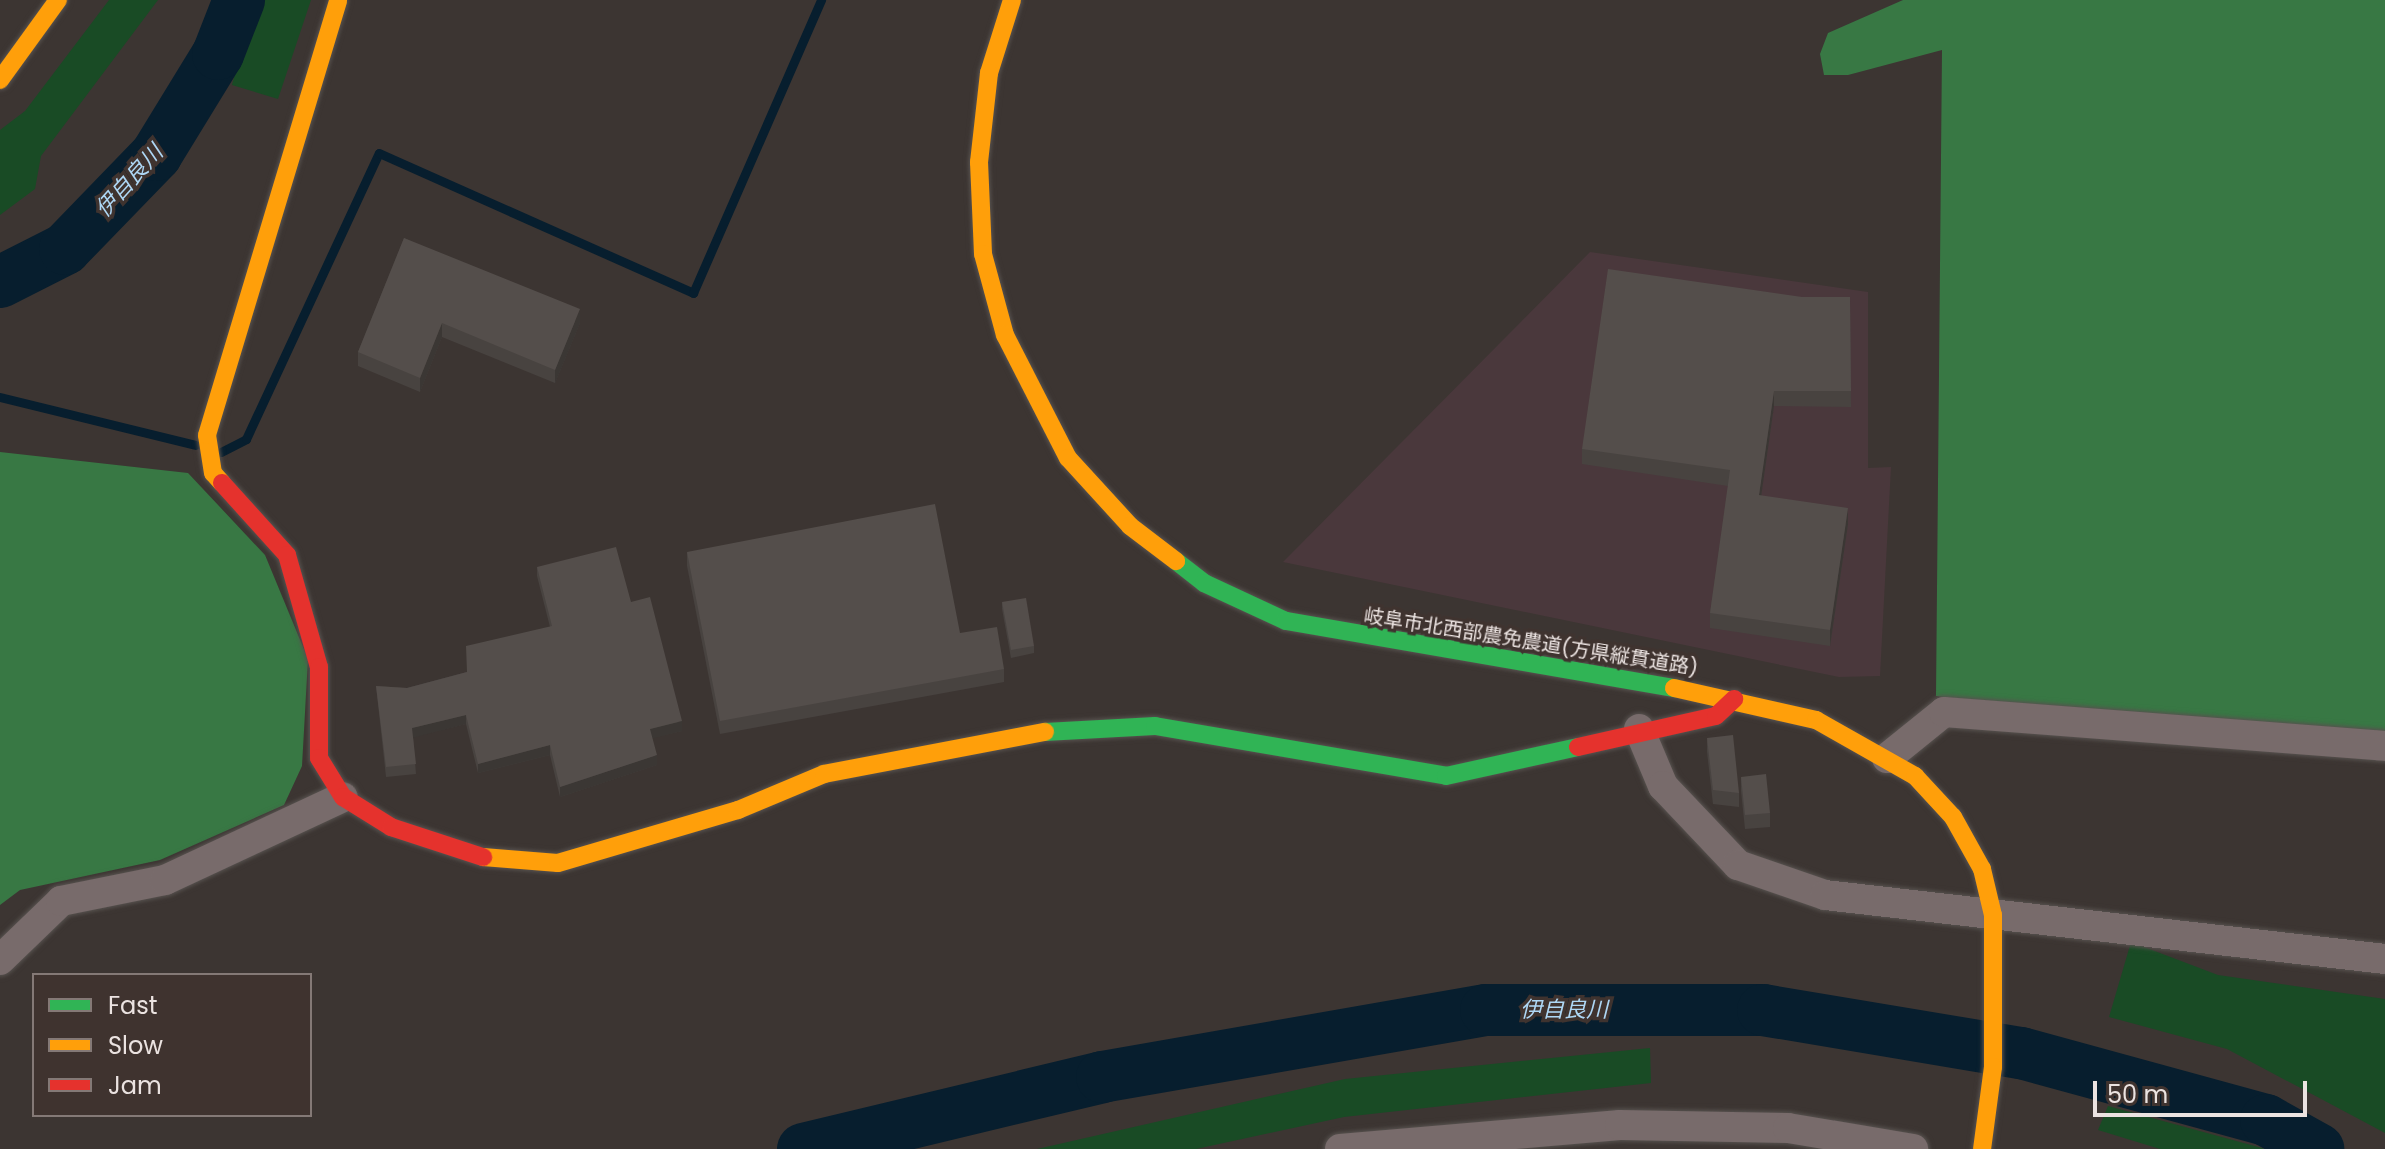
<!DOCTYPE html>
<html>
<head>
<meta charset="utf-8">
<style>
  body { margin:0 }
  #map { position:relative; width:2385px; height:1149px; overflow:hidden; background:#3c3532; font-family:Poppins,"Noto Sans JP",sans-serif }
  div>[style] { position:absolute }
  .commercial>* { inset:0; background:#4a383c }
  .green>* { inset:0; background:#194b25 }
  .forest>* { inset:0; background:#387844 }
  .stream>* { height:9px; margin:-4.5px; padding:0 4.5px; transform-origin:4.5px; border-radius:4.5px; background:#071e2e }
  .river>* { height:52px; margin:-26px; padding:0 26px; transform-origin:26px; border-radius:26px; background:#071e2e }
  .roads { filter:drop-shadow(0 0 2px #57524f) drop-shadow(0 0 2px #57524f) }
  .street>* { height:30px; margin:-15px; padding:0 15px; transform-origin:15px; border-radius:15px; background:#786b6b }
  .fast>* { height:18px; margin:-9px; padding:0 9px; transform-origin:9px; border-radius:9px; background:#30b455 }
  .slow>* { height:18px; margin:-9px; padding:0 9px; transform-origin:9px; border-radius:9px; background:#ff9f0a }
  .jam>* { height:18px; margin:-9px; padding:0 9px; transform-origin:9px; border-radius:9px; background:#e5322d }
  .wall>* { inset:0; background:#484340 }
  .shaded-wall>* { inset:0; background:#3b3734 }
  .building>* { inset:0; background:#544e4b }
  span { translate:-50% -50%; white-space:nowrap; text-align:center; line-height:1.15; -webkit-text-stroke:7px #3f332f; paint-order:stroke }
  .street-label { font-size:20px; color:#ebe3e1 }
  .water-label { font-size:22px; color:#aed7f5; font-style:italic }
  .legend { position:absolute; left:32px; top:973px; width:280px; height:144px; box-sizing:border-box; background:#3f332f; border:2px solid #847976; margin:0; padding:10px 14px; list-style:none; font-size:24px; color:#ebe3e1 }
  .legend li { display:flex; align-items:center; gap:16px; height:40px }
  .legend b { width:40px; border:2px solid #847976 }
  .scale { position:absolute; left:2093px; top:1081px; width:214px; height:36px; box-sizing:border-box; border:4px solid #ebe3e1; border-top:0; padding-left:10px; font-size:24px; line-height:28px; white-space:nowrap; color:#ebe3e1; -webkit-text-stroke:6px #3f332f; paint-order:stroke }
</style>
</head>
<body>
<div id="map">
  <div class="commercial">
    <i style="clip-path:polygon(1590px 252px,1868px 292px,1868px 468px,1891px 467px,1880px 676px,1839px 677px,1283px 562px)"></i>
  </div>
  <div class="green">
    <i style="clip-path:polygon(109px 0,158px 0,41px 156px,35px 189px,0 215px,0 130px,25px 111px)"></i>
    <i style="clip-path:polygon(254px 0,311px 0,278px 99px,232px 85px)"></i>
    <i style="clip-path:polygon(2131px 942px,2218px 975px,2385px 999px,2385px 1133px,2227px 1049px,2109px 1017px)"></i>
    <i style="clip-path:polygon(1650px 1048px,1651px 1083px,1344px 1117px,1196px 1149px,1037px 1149px,1345px 1079px)"></i>
    <i style="clip-path:polygon(2108px 1106px,2262px 1148px,2264px 1149px,2160px 1149px,2098px 1130px)"></i>
  </div>
  <div class="forest">
    <i style="clip-path:polygon(1903px 0,2385px 0,2385px 756px,1936px 696px,1942px 50px,1848px 75px,1824px 75px,1820px 54px,1828px 33px)"></i>
    <i style="clip-path:polygon(0 452px,188px 473px,265px 555px,308px 659px,302px 766px,284px 805px,160px 860px,20px 890px,0 905px)"></i>
  </div>
  <div class="stream">
    <i style="left:0;top:397px;width:201px;rotate:13.8deg"></i>
    <i style="left:221px;top:452px;width:28px;rotate:-27deg"></i>
    <i style="left:246px;top:439px;width:315px;rotate:-65.1deg"></i>
    <i style="left:379px;top:153px;width:344px;rotate:24deg"></i>
    <i style="left:693px;top:293px;width:320px;rotate:-66.4deg"></i>
  </div>
  <div class="river">
    <i style="left:0;top:282px;width:73px;rotate:-26.9deg"></i>
    <i style="left:65px;top:249px;width:131px;rotate:-45.9deg"></i>
    <i style="left:156px;top:155px;width:119px;rotate:-58.5deg"></i>
    <i style="left:218px;top:54px;width:58px;rotate:-68.7deg"></i>
    <i style="left:803px;top:1149px;width:308px;rotate:-13.5deg"></i>
    <i style="left:1102px;top:1077px;width:390px;rotate:-9.9deg"></i>
    <i style="left:1486px;top:1010px;width:277px"></i>
    <i style="left:1763px;top:1010px;width:262px;rotate:9.5deg"></i>
    <i style="left:2021px;top:1053px;width:254px;rotate:15.3deg"></i>
    <i style="left:2266px;top:1120px;width:60px;rotate:29.1deg"></i>
  </div>
  <div class="roads">
    <div class="street">
      <i style="left:1639px;top:729px;width:62px;rotate:67.2deg"></i>
      <i style="left:1663px;top:786px;width:109px;rotate:46.5deg"></i>
      <i style="left:1738px;top:865px;width:92px;rotate:19deg"></i>
      <i style="left:1825px;top:895px;width:564px;rotate:6.52deg"></i>
      <i style="left:1887px;top:758px;width:73px;rotate:-38.9deg"></i>
      <i style="left:1944px;top:712px;width:442px;rotate:4.4deg"></i>
      <i style="left:0;top:960px;width:85px;rotate:-44deg"></i>
      <i style="left:61px;top:901px;width:106px;rotate:-11.4deg"></i>
      <i style="left:165px;top:880px;width:196px;rotate:-25deg"></i>
      <i style="left:1340px;top:1149px;width:281px;rotate:-4.9deg"></i>
      <i style="left:1620px;top:1125px;width:168px;rotate:1deg"></i>
      <i style="left:1788px;top:1128px;width:127px;rotate:9.5deg"></i>
    </div>
    <div class="fast">
      <i style="left:1176px;top:561px;width:36px;rotate:38deg"></i>
      <i style="left:1204px;top:583px;width:90px;rotate:24.9deg"></i>
      <i style="left:1286px;top:621px;width:394px;rotate:9.8deg"></i>
      <i style="left:1045px;top:732px;width:110px;rotate:-3.1deg"></i>
      <i style="left:1155px;top:726px;width:295px;rotate:9.7deg"></i>
      <i style="left:1446px;top:776px;width:135px;rotate:-12.4deg"></i>
    </div>
    <div class="slow">
      <i style="left:1012px;top:0;width:77px;rotate:107.5deg"></i>
      <i style="left:989px;top:73px;width:90px;rotate:96.4deg"></i>
      <i style="left:979px;top:162px;width:92px;rotate:87.5deg"></i>
      <i style="left:983px;top:254px;width:84px;rotate:74.8deg"></i>
      <i style="left:1005px;top:335px;width:138px;rotate:62.9deg"></i>
      <i style="left:1068px;top:458px;width:92px;rotate:47.6deg"></i>
      <i style="left:1130px;top:526px;width:58px;rotate:37.3deg"></i>
      <i style="left:0;top:80px;width:99px;rotate:-54.1deg"></i>
      <i style="left:222px;top:483px;width:13px;rotate:-132deg"></i>
      <i style="left:213px;top:473px;width:38px;rotate:-99deg"></i>
      <i style="left:207px;top:435px;width:454px;rotate:-73.2deg"></i>
      <i style="left:1674px;top:688px;width:146px;rotate:12.7deg"></i>
      <i style="left:1816px;top:720px;width:114px;rotate:29.5deg"></i>
      <i style="left:1915px;top:776px;width:56px;rotate:47.2deg"></i>
      <i style="left:1953px;top:817px;width:60px;rotate:60.9deg"></i>
      <i style="left:1982px;top:869px;width:47px;rotate:76.6deg"></i>
      <i style="left:1993px;top:915px;width:152px;rotate:90deg"></i>
      <i style="left:1993px;top:1067px;width:83px;rotate:97.6deg"></i>
      <i style="left:483px;top:857px;width:75px;rotate:4.6deg"></i>
      <i style="left:558px;top:863px;width:188px;rotate:-16.4deg"></i>
      <i style="left:738px;top:810px;width:93px;rotate:-22.7deg"></i>
      <i style="left:824px;top:774px;width:225px;rotate:-10.8deg"></i>
    </div>
    <div class="jam">
      <i style="left:222px;top:483px;width:97px;rotate:47.9deg"></i>
      <i style="left:287px;top:555px;width:116px;rotate:74.1deg"></i>
      <i style="left:319px;top:667px;width:91px;rotate:90deg"></i>
      <i style="left:319px;top:758px;width:46px;rotate:58.4deg"></i>
      <i style="left:343px;top:797px;width:57px;rotate:32deg"></i>
      <i style="left:391px;top:827px;width:97px;rotate:18.1deg"></i>
      <i style="left:1578px;top:747px;width:141px;rotate:-12.7deg"></i>
      <i style="left:1716px;top:716px;width:25px;rotate:-43deg"></i>
    </div>
  </div>
  <div class="wall">
    <i style="clip-path:polygon(404px 238px,580px 323px,555px 383px,442px 337px,420px 392px,358px 366px,358px 352px)"></i>
    <i style="clip-path:polygon(1802px 297px,1850px 297px,1851px 407px,1774px 406px,1761px 496px,1848px 524px,1830px 646px,1710px 628px,1710px 613px,1728px 486px,1582px 464px,1582px 449px)"></i>
    <i style="clip-path:polygon(687px 552px,960px 633px,1004px 669px,1004px 682px,720px 734px,687px 566px)"></i>
    <i style="clip-path:polygon(537px 567px,631px 602px,682px 731px,652px 738px,657px 765px,560px 797px,550px 755px,478px 773px,466px 724px,413px 737px,416px 774px,386px 777px,376px 686px,407px 688px,467px 672px,550px 627px,537px 576px)"></i>
    <i style="clip-path:polygon(1002px 602px,1034px 646px,1034px 653px,1011px 658px,1002px 609px)"></i>
    <i style="clip-path:polygon(1707px 738px,1739px 793px,1739px 807px,1713px 804px,1707px 752px)"></i>
    <i style="clip-path:polygon(1741px 777px,1770px 813px,1770px 827px,1745px 829px,1741px 791px)"></i>
  </div>
  <div class="shaded-wall">
    <i style="clip-path:polygon(580px 309px,580px 323px,555px 383px,555px 370px)"></i>
    <i style="clip-path:polygon(442px 323px,442px 337px,420px 392px,420px 378px)"></i>
    <i style="clip-path:polygon(1774px 391px,1774px 406px,1759px 511px,1759px 495px)"></i>
    <i style="clip-path:polygon(1848px 508px,1848px 524px,1830px 646px,1830px 630px)"></i>
    <i style="clip-path:polygon(466px 715px,466px 724px,412px 738px,412px 728px)"></i>
    <i style="clip-path:polygon(682px 721px,682px 731px,650px 739px,650px 729px)"></i>
    <i style="clip-path:polygon(550px 745px,550px 755px,478px 773px,478px 764px)"></i>
    <i style="clip-path:polygon(657px 755px,657px 765px,560px 797px,560px 787px)"></i>
  </div>
  <div class="building">
    <i style="clip-path:polygon(404px 238px,580px 309px,555px 370px,442px 323px,420px 378px,358px 352px)"></i>
    <i style="clip-path:polygon(1608px 269px,1802px 297px,1850px 297px,1851px 391px,1774px 391px,1759px 495px,1848px 508px,1830px 630px,1710px 613px,1730px 470px,1582px 449px)"></i>
    <i style="clip-path:polygon(935px 504px,960px 633px,997px 627px,1004px 669px,720px 721px,687px 552px)"></i>
    <i style="clip-path:polygon(616px 547px,631px 602px,650px 597px,682px 721px,650px 729px,657px 755px,560px 787px,550px 745px,478px 764px,466px 715px,412px 728px,416px 764px,386px 767px,376px 686px,407px 688px,467px 672px,466px 646px,552px 626px,537px 567px)"></i>
    <i style="clip-path:polygon(1026px 598px,1034px 646px,1011px 650px,1002px 602px)"></i>
    <i style="clip-path:polygon(1733px 735px,1739px 793px,1713px 790px,1707px 738px)"></i>
    <i style="clip-path:polygon(1766px 774px,1770px 813px,1745px 815px,1741px 777px)"></i>
  </div>
  <div class="street-label">
    <span style="left:1531px;top:642px;rotate:9deg">岐阜市北西部農免農道(方県縦貫道路)</span>
  </div>
  <div class="water-label">
    <span style="left:129px;top:181px;rotate:-48deg">伊自良川</span>
    <span style="left:1564px;top:1010px">伊自良川</span>
  </div>
  <ul class="legend">
  <li><b style="height:10px;background:#30b455"></b>Fast</li>
  <li><b style="height:10px;background:#ff9f0a"></b>Slow</li>
  <li><b style="height:10px;background:#e5322d"></b>Jam</li>
  </ul>
  <div class="scale">50 m</div>
</div>
</body>
</html>
